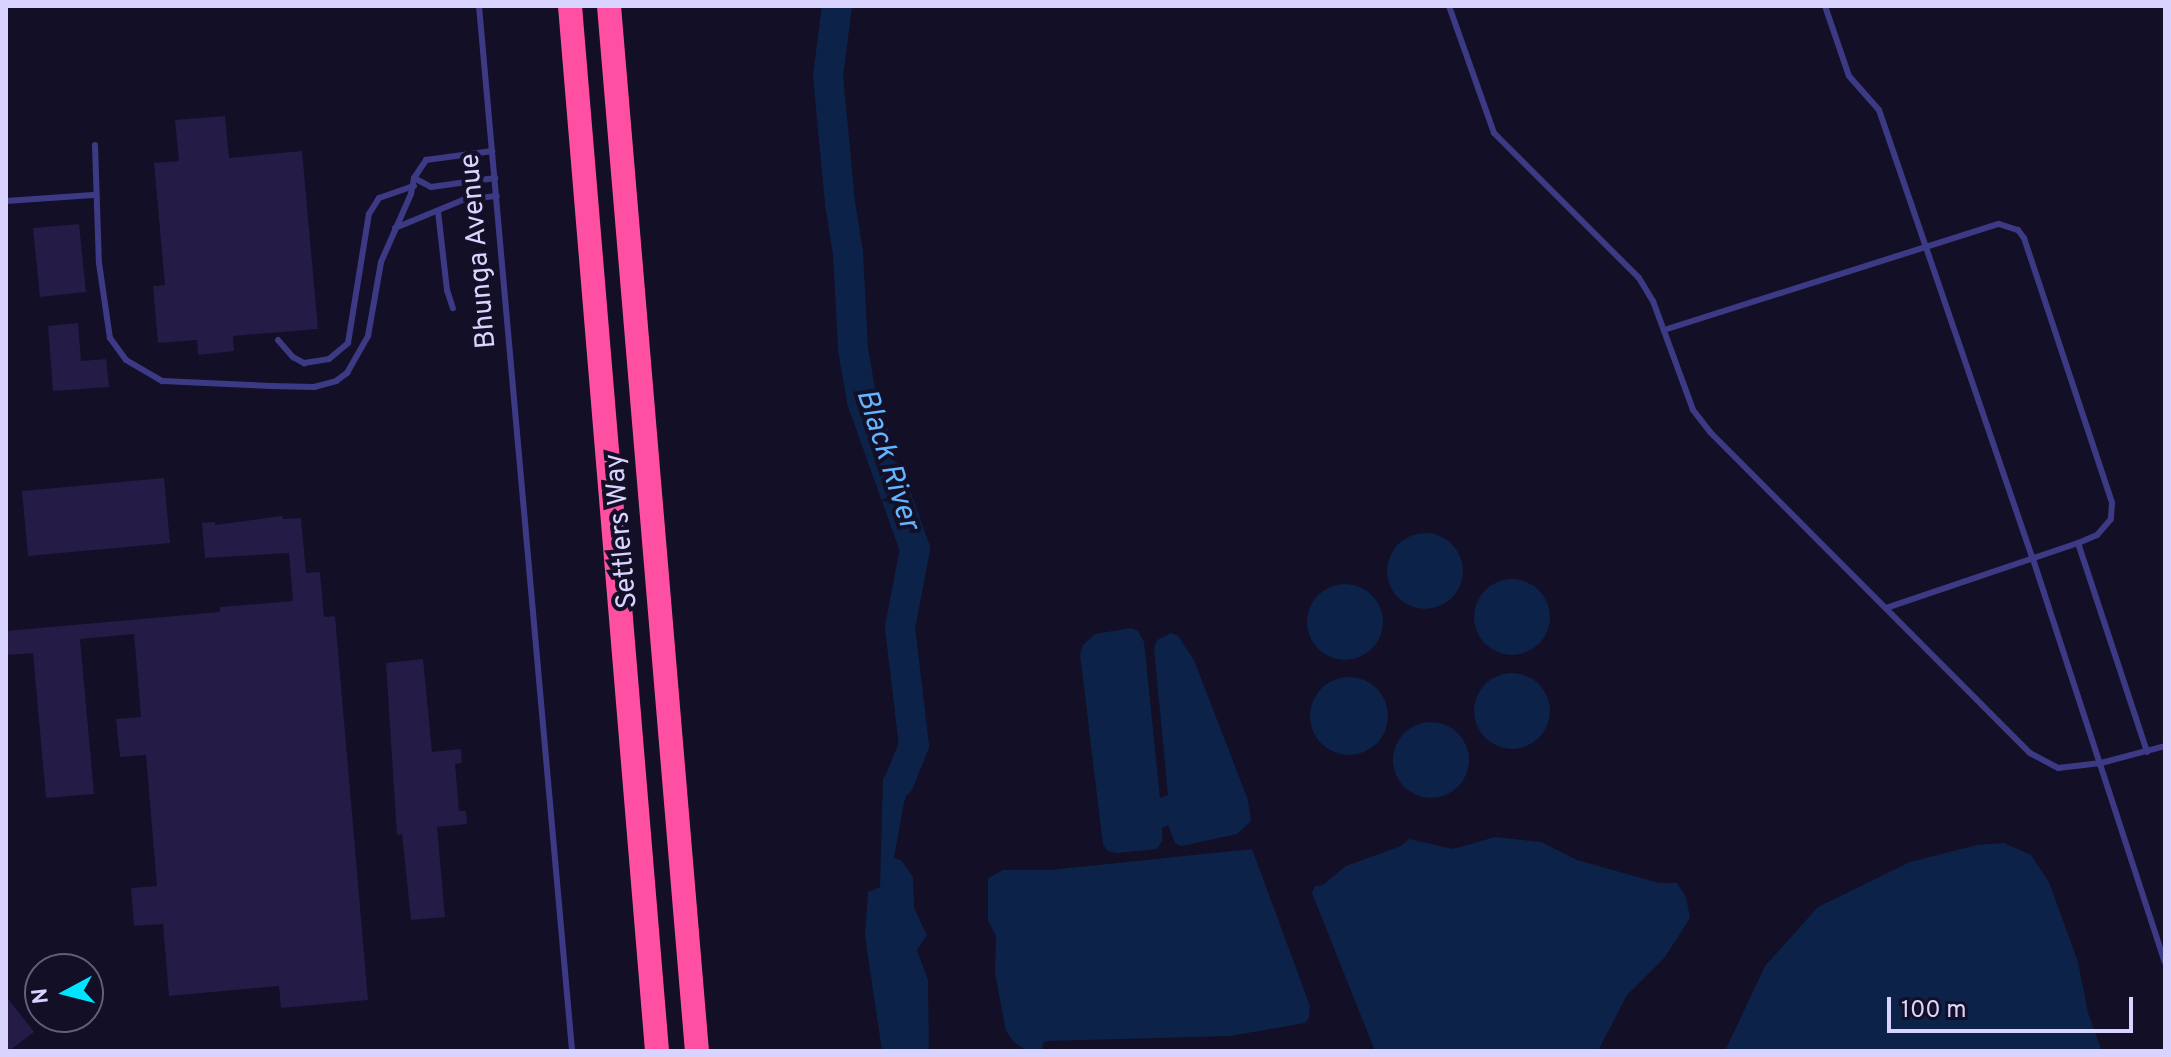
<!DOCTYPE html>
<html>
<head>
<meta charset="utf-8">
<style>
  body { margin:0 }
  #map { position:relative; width:2171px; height:1057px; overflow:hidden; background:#130f26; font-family:Overpass,sans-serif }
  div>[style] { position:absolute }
  .water>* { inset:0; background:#0c2248 }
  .round { border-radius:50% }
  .river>* { height:30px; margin:-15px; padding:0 15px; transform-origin:15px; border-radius:15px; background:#0c2248 }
  .building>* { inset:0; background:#241b47 }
  .service>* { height:6px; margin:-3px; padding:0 3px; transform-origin:3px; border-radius:3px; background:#3d3a85 }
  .motorway>* { height:24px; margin:-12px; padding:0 12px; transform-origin:12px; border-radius:12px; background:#ff4fa3 }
  span { translate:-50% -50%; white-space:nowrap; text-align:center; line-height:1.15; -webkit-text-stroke:8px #130f26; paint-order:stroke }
  .street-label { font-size:28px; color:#d9d4ff }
  .water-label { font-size:30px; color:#62b6ff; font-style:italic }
  .frame { position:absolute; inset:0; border:8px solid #d9d4ff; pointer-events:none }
  .north { position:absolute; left:24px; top:953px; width:80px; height:80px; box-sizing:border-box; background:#130f26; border:2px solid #625e7d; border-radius:50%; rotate:263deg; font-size:22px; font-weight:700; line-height:32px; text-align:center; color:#d9d4ff }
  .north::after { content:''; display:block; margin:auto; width:28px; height:36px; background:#00e5ff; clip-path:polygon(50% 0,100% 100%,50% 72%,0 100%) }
  .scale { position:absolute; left:1887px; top:997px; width:246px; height:36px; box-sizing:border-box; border:4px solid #d9d4ff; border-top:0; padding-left:10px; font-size:24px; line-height:28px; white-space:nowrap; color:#d9d4ff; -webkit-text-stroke:6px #130f26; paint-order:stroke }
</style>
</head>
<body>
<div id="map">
  <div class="water">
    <i class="round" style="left:1387px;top:533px;width:76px;height:76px"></i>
    <i class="round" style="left:1474px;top:579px;width:76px;height:76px"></i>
    <i class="round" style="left:1307px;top:584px;width:76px;height:76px"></i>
    <i style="clip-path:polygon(1131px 628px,1138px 631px,1144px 642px,1160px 798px,1168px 795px,1154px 648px,1157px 640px,1171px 633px,1178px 636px,1194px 660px,1248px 800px,1251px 821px,1237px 834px,1181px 846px,1175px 843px,1168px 825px,1162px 828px,1162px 841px,1157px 849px,1118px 853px,1108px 851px,1103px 845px,1080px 654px,1083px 645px,1095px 634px)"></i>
    <i class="round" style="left:1474px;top:673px;width:76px;height:76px"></i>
    <i class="round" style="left:1310px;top:677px;width:78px;height:78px"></i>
    <i class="round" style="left:1393px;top:722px;width:76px;height:76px"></i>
    <i style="clip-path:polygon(914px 745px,922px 755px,904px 802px,894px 858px,901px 860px,913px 877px,914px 908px,927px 935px,917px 950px,928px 980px,929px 1051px,882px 1051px,865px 936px,868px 892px,880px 887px,883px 778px)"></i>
    <i style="clip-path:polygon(1495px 837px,1541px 842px,1577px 860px,1659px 883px,1677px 883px,1686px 897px,1690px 918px,1665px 957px,1627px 995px,1598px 1051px,1375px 1051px,1312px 893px,1315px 886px,1323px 885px,1346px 866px,1401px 846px,1409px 839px,1453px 849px)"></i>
    <i style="clip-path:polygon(2004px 843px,2031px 855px,2049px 882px,2078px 962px,2088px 1013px,2102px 1051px,1725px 1051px,1765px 966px,1818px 907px,1910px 862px,1977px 845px)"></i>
    <i style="clip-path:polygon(1252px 849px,1310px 1006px,1309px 1018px,1305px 1023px,1230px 1036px,1047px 1041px,1043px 1043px,1042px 1051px,1027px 1051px,1013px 1041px,1006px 1031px,995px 973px,996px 936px,988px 920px,988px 878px,1003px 870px,1050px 870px)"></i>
  </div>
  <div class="river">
    <i style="left:837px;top:6px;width:71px;rotate:97.3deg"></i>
    <i style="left:828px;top:76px;width:128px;rotate:84.6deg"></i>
    <i style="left:840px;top:203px;width:51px;rotate:80.9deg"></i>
    <i style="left:848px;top:253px;width:96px;rotate:87deg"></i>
    <i style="left:853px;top:349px;width:53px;rotate:80.2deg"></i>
    <i style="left:862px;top:401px;width:157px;rotate:70.3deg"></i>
    <i style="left:915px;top:549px;width:80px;rotate:100.8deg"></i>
    <i style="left:900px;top:628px;width:118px;rotate:83.2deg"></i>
    <i style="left:914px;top:745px;width:40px;rotate:112deg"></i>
  </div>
  <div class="building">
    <i style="clip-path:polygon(225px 116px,229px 158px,302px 151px,318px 329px,233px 336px,234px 351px,198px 355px,197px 340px,158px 343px,153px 286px,165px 285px,154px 163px,179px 161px,175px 120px)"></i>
    <i style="clip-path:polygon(79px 224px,86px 292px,40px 297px,33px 228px)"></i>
    <i style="clip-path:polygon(78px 323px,81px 361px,106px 359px,109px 387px,53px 391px,48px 326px)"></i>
    <i style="clip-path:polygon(164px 478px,170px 543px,28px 556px,22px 491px)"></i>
    <i style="clip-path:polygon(282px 516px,283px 519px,301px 518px,306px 573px,320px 572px,324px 617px,335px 616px,368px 1000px,281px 1008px,279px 986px,169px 996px,163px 924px,134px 926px,131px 888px,157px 886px,146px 755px,120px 757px,116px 719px,141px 717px,134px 634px,80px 639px,94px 794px,46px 798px,33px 653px,6px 655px,6px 631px,220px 612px,220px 607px,293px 601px,289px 553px,205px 558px,202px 523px,215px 522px,215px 525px)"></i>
    <i style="clip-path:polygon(423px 659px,432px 752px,461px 749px,462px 763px,455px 764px,459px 811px,466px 811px,467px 824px,437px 827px,445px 917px,411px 920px,402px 834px,397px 835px,386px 663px)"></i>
    <i style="clip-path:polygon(6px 996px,34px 1032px,9px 1051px,6px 1051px)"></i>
  </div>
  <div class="service">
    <i style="left:479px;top:6px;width:1049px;rotate:84.91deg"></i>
    <i style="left:1449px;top:6px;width:135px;rotate:70.5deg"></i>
    <i style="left:1494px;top:133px;width:205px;rotate:45deg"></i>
    <i style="left:1639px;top:278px;width:27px;rotate:59deg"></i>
    <i style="left:1653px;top:301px;width:116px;rotate:69.8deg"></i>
    <i style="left:1693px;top:410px;width:28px;rotate:52deg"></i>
    <i style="left:1710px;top:432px;width:453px;rotate:45.1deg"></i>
    <i style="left:2030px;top:753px;width:32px;rotate:28deg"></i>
    <i style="left:2058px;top:768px;width:43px;rotate:-6.6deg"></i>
    <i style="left:2101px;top:763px;width:66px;rotate:-14.9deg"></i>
    <i style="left:1825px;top:6px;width:74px;rotate:71.1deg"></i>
    <i style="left:1849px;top:76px;width:45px;rotate:48.6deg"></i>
    <i style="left:1879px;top:110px;width:472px;rotate:71.1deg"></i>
    <i style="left:2032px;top:556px;width:427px;rotate:71.9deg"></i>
    <i style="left:95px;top:145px;width:118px;rotate:88.1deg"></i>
    <i style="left:99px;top:263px;width:76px;rotate:81.7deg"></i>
    <i style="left:110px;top:338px;width:27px;rotate:54deg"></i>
    <i style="left:126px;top:360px;width:42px;rotate:30.3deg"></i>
    <i style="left:162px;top:381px;width:109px;rotate:2.6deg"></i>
    <i style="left:271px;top:386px;width:43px;rotate:1.3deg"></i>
    <i style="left:314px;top:387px;width:23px;rotate:-15deg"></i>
    <i style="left:336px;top:381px;width:14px;rotate:-36deg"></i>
    <i style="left:347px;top:373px;width:43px;rotate:-60.4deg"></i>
    <i style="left:368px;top:336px;width:75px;rotate:-80deg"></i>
    <i style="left:381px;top:262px;width:74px;rotate:-66.2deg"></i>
    <i style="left:411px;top:194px;width:16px;rotate:-79deg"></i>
    <i style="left:414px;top:178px;width:22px;rotate:-56deg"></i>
    <i style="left:426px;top:160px;width:67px;rotate:-7.8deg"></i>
    <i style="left:414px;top:178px;width:19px;rotate:28deg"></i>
    <i style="left:431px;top:187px;width:65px;rotate:-8deg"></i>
    <i style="left:6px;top:201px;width:87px;rotate:-3.9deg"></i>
    <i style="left:438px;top:211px;width:80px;rotate:83.5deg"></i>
    <i style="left:447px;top:290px;width:19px;rotate:72deg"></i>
    <i style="left:395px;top:228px;width:74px;rotate:-22.4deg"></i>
    <i style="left:463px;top:200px;width:34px;rotate:-7deg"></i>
    <i style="left:1664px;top:330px;width:351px;rotate:-17.6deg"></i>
    <i style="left:1999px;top:224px;width:20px;rotate:18deg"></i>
    <i style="left:2018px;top:230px;width:10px;rotate:53deg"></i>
    <i style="left:2024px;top:238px;width:279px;rotate:71.6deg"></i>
    <i style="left:2112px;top:503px;width:16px;rotate:94deg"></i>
    <i style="left:2111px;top:519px;width:21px;rotate:131deg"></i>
    <i style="left:2097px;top:535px;width:21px;rotate:157deg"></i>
    <i style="left:2078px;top:543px;width:203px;rotate:161.3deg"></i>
    <i style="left:278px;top:340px;width:23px;rotate:49deg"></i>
    <i style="left:293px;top:357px;width:13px;rotate:29deg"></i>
    <i style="left:304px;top:363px;width:25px;rotate:-9deg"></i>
    <i style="left:329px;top:359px;width:25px;rotate:-40deg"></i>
    <i style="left:348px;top:343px;width:131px;rotate:-80.8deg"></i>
    <i style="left:369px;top:214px;width:19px;rotate:-58deg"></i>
    <i style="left:379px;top:198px;width:37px;rotate:-19deg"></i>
    <i style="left:2078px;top:543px;width:220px;rotate:71.7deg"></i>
  </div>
  <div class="motorway">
    <i style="left:570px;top:6px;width:1049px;rotate:85.24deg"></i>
    <i style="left:609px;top:6px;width:1049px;rotate:85.19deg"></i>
  </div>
  <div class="street-label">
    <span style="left:479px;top:251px;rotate:-95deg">Bhunga Avenue</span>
    <span style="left:622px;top:531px;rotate:-95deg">Settlers Way</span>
  </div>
  <div class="water-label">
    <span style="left:886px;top:460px;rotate:72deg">Black River</span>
  </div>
  <div class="frame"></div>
  <div class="north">N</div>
  <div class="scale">100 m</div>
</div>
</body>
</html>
